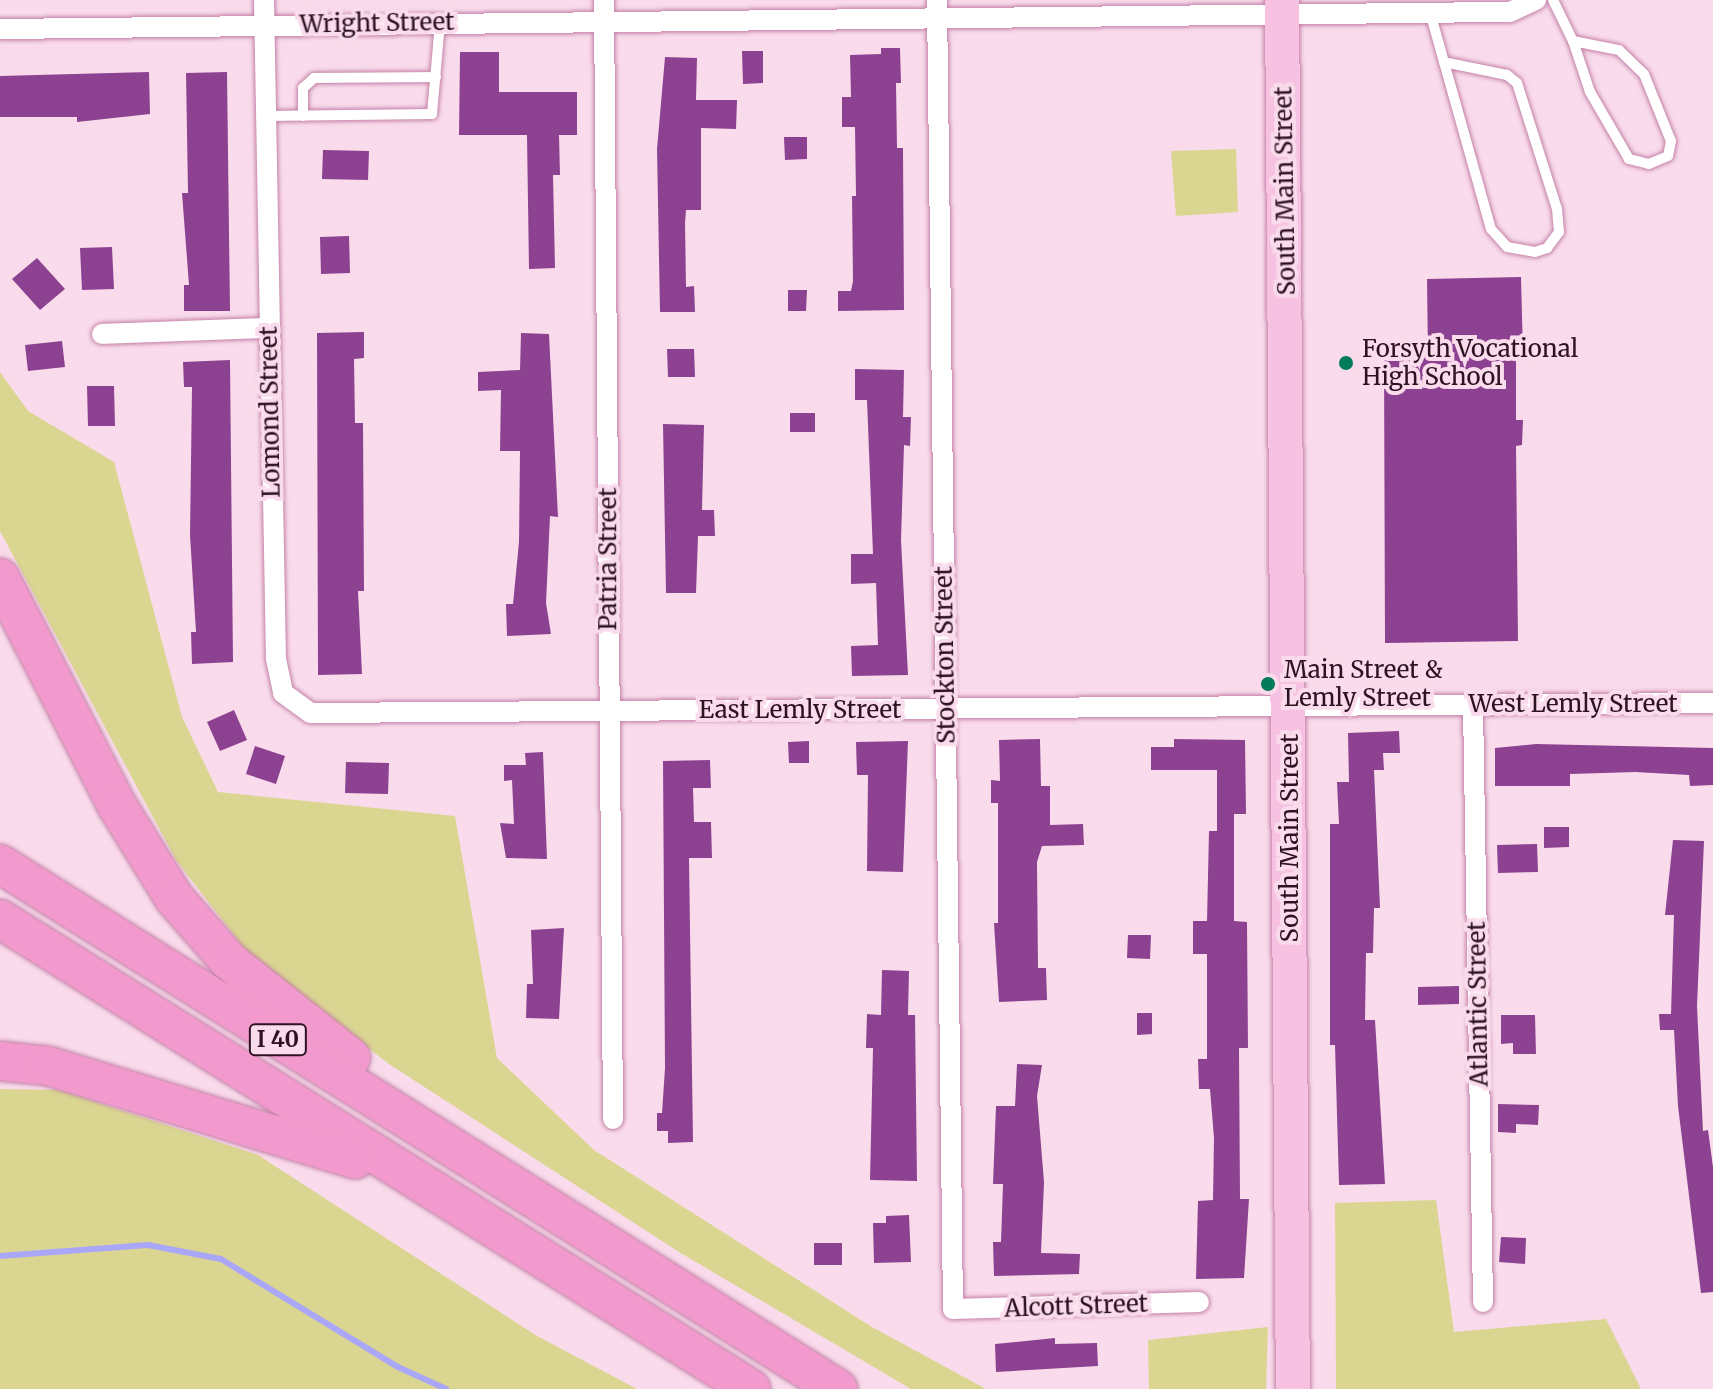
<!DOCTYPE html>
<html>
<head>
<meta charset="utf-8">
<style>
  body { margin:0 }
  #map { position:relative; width:1713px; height:1389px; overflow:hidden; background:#f9dbeb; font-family:Merriweather,serif }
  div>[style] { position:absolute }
  .green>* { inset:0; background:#dad691 }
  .stream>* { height:6px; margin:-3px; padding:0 3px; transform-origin:3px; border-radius:3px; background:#aaa7f8 }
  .building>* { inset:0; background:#8c4291 }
  .roads { filter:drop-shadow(0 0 2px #c481a7) drop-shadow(0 0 2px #c481a7) }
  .service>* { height:10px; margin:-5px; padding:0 5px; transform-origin:5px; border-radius:5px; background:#fff }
  .minor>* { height:20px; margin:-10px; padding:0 10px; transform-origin:10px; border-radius:10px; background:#fff }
  .primary>* { height:34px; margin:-17px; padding:0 17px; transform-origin:17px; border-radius:17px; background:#f7c2e1 }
  .motorway>* { height:38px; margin:-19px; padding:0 19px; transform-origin:19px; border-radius:19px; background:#f29acd }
  .dots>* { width:22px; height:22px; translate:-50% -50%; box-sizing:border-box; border:4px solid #f9dbeb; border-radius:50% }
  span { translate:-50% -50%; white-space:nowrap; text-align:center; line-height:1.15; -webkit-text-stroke:8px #f9dbeb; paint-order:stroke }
  .shield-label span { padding:2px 6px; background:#f9dbeb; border:2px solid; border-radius:6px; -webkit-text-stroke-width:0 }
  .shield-label { font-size:22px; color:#2c1222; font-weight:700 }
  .street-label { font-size:24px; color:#2c1222 }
  .poi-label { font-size:24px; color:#2c1222 }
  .left { translate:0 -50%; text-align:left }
</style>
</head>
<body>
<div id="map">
  <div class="green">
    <i style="clip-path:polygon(1236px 149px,1238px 212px,1176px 216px,1171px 151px)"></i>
    <i style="clip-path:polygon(0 372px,28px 411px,114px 462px,182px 717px,218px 792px,455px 816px,497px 1058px,594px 1150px,872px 1327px,986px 1389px,911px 1389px,679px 1252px,389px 1064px,253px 960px,176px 860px,0 531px)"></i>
    <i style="clip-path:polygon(0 1089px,59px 1090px,258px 1155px,537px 1336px,637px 1389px,0 1389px)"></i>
    <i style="clip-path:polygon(1436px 1200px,1454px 1332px,1606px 1319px,1641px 1389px,1336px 1389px,1335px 1203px)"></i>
    <i style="clip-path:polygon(1268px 1327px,1266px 1389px,1149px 1389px,1148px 1340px)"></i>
  </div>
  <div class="stream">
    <i style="left:0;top:1256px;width:148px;rotate:-4.3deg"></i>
    <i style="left:148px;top:1245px;width:74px;rotate:10.9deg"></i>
    <i style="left:221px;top:1259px;width:207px;rotate:31.4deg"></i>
    <i style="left:398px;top:1367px;width:53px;rotate:24.6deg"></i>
  </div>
  <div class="building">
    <i style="clip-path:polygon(881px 48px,900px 48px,901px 83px,896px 83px,897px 148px,903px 148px,904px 310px,838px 311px,838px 291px,851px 291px,853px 281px,852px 196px,856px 196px,855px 127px,842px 127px,842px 97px,851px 97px,850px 55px,881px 54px)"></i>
    <i style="clip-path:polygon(742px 51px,763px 51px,763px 83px,743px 84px)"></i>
    <i style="clip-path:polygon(460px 52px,499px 52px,499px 92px,577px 92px,577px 135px,559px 135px,560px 175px,553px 175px,555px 268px,529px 269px,527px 135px,459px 135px)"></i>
    <i style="clip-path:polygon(665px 57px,697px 58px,696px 100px,737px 100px,736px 129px,701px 128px,701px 210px,686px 210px,685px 223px,686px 287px,694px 286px,695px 312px,660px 312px,657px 149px)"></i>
    <i style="clip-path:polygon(149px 72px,150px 114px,77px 122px,77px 117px,0 117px,0 76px)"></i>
    <i style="clip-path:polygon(227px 72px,230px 311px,184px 311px,184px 285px,189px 285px,182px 193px,188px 193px,186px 73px)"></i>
    <i style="clip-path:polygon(784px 137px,807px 137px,807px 159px,785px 160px)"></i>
    <i style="clip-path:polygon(323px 150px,369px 151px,368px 180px,322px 179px)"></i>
    <i style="clip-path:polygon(349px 236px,350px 273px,321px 274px,320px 237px)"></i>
    <i style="clip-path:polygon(112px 247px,114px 289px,82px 290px,80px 248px)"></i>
    <i style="clip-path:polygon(37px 258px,65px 289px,40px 310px,12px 279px)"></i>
    <i style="clip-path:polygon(1521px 277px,1523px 355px,1516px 356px,1516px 420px,1523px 420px,1522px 445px,1516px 446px,1518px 641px,1385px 643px,1384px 357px,1428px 356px,1427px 279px)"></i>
    <i style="clip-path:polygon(788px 290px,807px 290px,806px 311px,788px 311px)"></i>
    <i style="clip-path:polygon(364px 332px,364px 358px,354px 359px,355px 423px,363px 423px,364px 591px,358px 591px,362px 674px,318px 675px,317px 333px)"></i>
    <i style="clip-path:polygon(521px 333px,549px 334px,558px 517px,550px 516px,546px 603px,551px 634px,507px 636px,506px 604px,513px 604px,519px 542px,520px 451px,500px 451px,501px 390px,478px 391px,478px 372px,520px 370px)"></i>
    <i style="clip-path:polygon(62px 341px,65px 367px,28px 371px,25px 345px)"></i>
    <i style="clip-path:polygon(667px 349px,694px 349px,695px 377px,668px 377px)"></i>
    <i style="clip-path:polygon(230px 360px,233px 662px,192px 664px,191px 632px,196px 632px,190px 535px,192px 387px,184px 387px,183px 362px)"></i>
    <i style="clip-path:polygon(855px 369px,904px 370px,903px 417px,911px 417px,910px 446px,904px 445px,901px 540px,908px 675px,852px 676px,851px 646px,878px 645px,876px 583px,851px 584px,851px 554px,873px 554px,867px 400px,855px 400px)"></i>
    <i style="clip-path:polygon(87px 386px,114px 386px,115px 426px,88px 426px)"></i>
    <i style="clip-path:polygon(790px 413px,815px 413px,815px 432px,790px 432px)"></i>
    <i style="clip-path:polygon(663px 424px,704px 425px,702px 510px,714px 510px,715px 536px,698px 536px,696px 593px,666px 593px)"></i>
    <i style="clip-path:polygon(234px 710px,247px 740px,220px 751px,207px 722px)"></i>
    <i style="clip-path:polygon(1399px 731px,1400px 753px,1383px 753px,1384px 770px,1374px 770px,1380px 908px,1374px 908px,1373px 953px,1366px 953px,1365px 1020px,1375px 1020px,1385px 1184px,1339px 1185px,1335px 1045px,1330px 1045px,1330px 824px,1339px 824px,1337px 782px,1349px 782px,1348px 733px)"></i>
    <i style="clip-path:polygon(1040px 739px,1041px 786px,1050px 786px,1050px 825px,1083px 824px,1084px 845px,1042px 846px,1037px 862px,1038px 968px,1046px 968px,1047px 1000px,999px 1002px,994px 923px,998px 923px,998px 803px,991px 803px,991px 780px,1000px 781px,999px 740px)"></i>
    <i style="clip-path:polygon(1174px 739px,1245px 740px,1246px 814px,1234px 814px,1234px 921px,1247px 922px,1248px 1048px,1239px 1048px,1240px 1199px,1249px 1199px,1244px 1278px,1196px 1279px,1198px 1201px,1213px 1200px,1214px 1138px,1210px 1089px,1199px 1089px,1198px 1059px,1207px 1059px,1207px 954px,1193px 954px,1193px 921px,1207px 921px,1209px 831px,1217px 831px,1217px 770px,1151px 770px,1151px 747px,1174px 747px)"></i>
    <i style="clip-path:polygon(809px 741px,809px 763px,789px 763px,788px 742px)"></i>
    <i style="clip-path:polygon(908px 741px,903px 872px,867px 871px,868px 775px,857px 775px,856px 742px)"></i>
    <i style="clip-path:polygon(1536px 744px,1713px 748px,1713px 785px,1690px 786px,1689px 775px,1635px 772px,1570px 774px,1570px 786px,1495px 786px,1495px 748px)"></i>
    <i style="clip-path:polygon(255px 746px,285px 756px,276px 784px,246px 774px)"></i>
    <i style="clip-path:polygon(543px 752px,547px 859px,506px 858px,500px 823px,514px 824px,512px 780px,504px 781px,504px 765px,526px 765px,525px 753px)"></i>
    <i style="clip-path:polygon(710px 760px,711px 788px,693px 788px,694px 822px,711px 822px,712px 858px,689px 858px,693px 1142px,668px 1143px,668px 1131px,657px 1131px,657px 1113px,662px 1113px,665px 1068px,663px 761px)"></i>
    <i style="clip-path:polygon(346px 762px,389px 763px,388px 794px,345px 793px)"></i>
    <i style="clip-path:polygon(1544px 827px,1569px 827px,1569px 847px,1544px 848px)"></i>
    <i style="clip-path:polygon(1673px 840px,1704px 841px,1697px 1006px,1703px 1131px,1708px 1130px,1713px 1167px,1713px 1292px,1701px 1293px,1678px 1106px,1674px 1030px,1660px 1030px,1659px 1014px,1671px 1014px,1674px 915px,1665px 915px)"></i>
    <i style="clip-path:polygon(1537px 844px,1538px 872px,1498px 873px,1497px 845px)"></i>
    <i style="clip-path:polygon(564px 928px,559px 1019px,526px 1018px,527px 984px,533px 984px,531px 930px)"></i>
    <i style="clip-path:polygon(1128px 935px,1151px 935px,1150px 959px,1127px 958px)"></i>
    <i style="clip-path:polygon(882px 970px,909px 971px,908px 1015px,915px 1015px,917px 1181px,870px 1180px,873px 1048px,866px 1048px,867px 1014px,881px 1015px)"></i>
    <i style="clip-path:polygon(1459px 986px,1459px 1004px,1418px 1005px,1418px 987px)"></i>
    <i style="clip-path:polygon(1137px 1013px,1152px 1013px,1152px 1034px,1137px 1035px)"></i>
    <i style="clip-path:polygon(1501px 1015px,1535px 1015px,1536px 1054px,1513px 1054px,1513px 1043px,1501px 1044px)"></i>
    <i style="clip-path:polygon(1017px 1064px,1042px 1065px,1037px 1096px,1044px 1182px,1041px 1253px,1080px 1254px,1079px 1274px,994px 1276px,993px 1242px,1001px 1242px,1003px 1184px,993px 1184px,996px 1106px,1015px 1106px)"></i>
    <i style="clip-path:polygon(1498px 1104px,1539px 1105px,1538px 1125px,1516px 1124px,1516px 1133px,1498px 1132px)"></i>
    <i style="clip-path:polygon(909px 1215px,911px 1262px,874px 1263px,873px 1223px,886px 1223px,886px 1216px)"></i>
    <i style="clip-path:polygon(1501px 1237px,1526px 1238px,1525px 1264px,1499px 1262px)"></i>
    <i style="clip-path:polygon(814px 1243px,842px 1243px,842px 1265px,814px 1265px)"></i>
    <i style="clip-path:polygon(1055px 1338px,1055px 1344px,1097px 1343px,1098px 1366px,996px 1372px,995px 1344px)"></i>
  </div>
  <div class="roads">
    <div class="service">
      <i style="left:1553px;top:0;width:46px;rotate:64deg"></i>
      <i style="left:1430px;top:12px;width:52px;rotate:74.4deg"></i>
      <i style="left:1444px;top:62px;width:173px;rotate:74.3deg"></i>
      <i style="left:1491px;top:229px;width:24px;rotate:48deg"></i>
      <i style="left:1507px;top:247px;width:28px;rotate:10deg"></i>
      <i style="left:1535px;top:252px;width:13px;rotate:-18deg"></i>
      <i style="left:1547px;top:248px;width:20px;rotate:-53deg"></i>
      <i style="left:1559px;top:232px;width:23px;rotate:-95deg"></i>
      <i style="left:1557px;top:209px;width:132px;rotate:-107.6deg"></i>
      <i style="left:1517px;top:83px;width:13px;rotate:-141deg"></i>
      <i style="left:1507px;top:75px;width:64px;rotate:-168.3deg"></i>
      <i style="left:1573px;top:41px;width:47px;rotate:11.1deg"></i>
      <i style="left:1619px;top:50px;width:35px;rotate:44deg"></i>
      <i style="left:1644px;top:74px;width:72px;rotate:68.1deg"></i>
      <i style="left:1671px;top:141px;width:15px;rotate:101deg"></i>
      <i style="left:1668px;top:156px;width:21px;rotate:157deg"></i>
      <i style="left:1649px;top:164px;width:21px;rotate:-166deg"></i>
      <i style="left:1629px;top:159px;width:78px;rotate:-120.2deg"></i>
      <i style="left:1590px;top:92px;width:54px;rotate:-108.4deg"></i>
      <i style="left:265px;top:116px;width:167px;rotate:-0.7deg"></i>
      <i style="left:432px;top:114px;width:91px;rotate:-85deg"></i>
      <i style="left:303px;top:116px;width:28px;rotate:-90deg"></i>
      <i style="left:303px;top:88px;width:15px;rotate:-42deg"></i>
      <i style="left:314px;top:78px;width:122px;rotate:-0.5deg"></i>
    </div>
    <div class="minor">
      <i style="left:264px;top:0;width:659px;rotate:88.96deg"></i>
      <i style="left:276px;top:659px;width:35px;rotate:78deg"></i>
      <i style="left:283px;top:693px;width:34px;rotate:36deg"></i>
      <i style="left:311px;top:713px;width:1402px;rotate:-0.41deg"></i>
      <i style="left:604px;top:0;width:1119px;rotate:89.54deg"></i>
      <i style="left:937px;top:0;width:1309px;rotate:89.3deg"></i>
      <i style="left:953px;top:1309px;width:246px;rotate:-1.6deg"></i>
      <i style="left:0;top:29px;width:1510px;rotate:-0.65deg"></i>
      <i style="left:1510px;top:12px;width:29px;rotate:-25deg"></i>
      <i style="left:102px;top:334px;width:166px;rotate:-2.1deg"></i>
      <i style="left:1473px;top:705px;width:597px;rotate:89.04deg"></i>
    </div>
    <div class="primary">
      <i style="left:1282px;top:0;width:1389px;rotate:89.55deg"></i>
    </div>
    <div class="motorway">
      <i style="left:0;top:578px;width:254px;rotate:62.8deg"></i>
      <i style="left:116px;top:804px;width:110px;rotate:58.3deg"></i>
      <i style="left:174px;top:898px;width:82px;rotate:48.9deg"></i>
      <i style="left:228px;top:960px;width:157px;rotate:38.5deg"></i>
      <i style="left:0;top:864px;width:989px;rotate:32.07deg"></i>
      <i style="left:0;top:919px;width:886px;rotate:32.04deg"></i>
      <i style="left:0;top:1061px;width:48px;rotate:5.9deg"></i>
      <i style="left:48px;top:1066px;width:321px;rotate:16.9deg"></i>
    </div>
  </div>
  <div class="dots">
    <i style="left:1346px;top:363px;background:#027b58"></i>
    <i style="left:1268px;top:684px;background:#027b58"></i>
  </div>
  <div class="shield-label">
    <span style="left:278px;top:1040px">I 40</span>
  </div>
  <div class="street-label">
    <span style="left:377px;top:23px;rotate:-1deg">Wright Street</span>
    <span style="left:1285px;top:191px;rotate:-91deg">South Main Street</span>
    <span style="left:270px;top:412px;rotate:-91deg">Lomond Street</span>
    <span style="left:608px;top:559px;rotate:-90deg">Patria Street</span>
    <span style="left:945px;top:655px;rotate:-91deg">Stockton Street</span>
    <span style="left:1573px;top:704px">West Lemly Street</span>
    <span style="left:800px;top:710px">East Lemly Street</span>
    <span style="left:1290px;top:838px;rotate:-90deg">South Main Street</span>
    <span style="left:1478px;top:1004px;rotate:-91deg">Atlantic Street</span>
    <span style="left:1076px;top:1306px;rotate:-2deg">Alcott Street</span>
  </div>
  <div class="poi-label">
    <span class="left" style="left:1362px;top:363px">Forsyth Vocational<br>High School</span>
    <span class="left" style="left:1284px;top:684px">Main Street &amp;<br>Lemly Street</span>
  </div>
</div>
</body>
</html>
